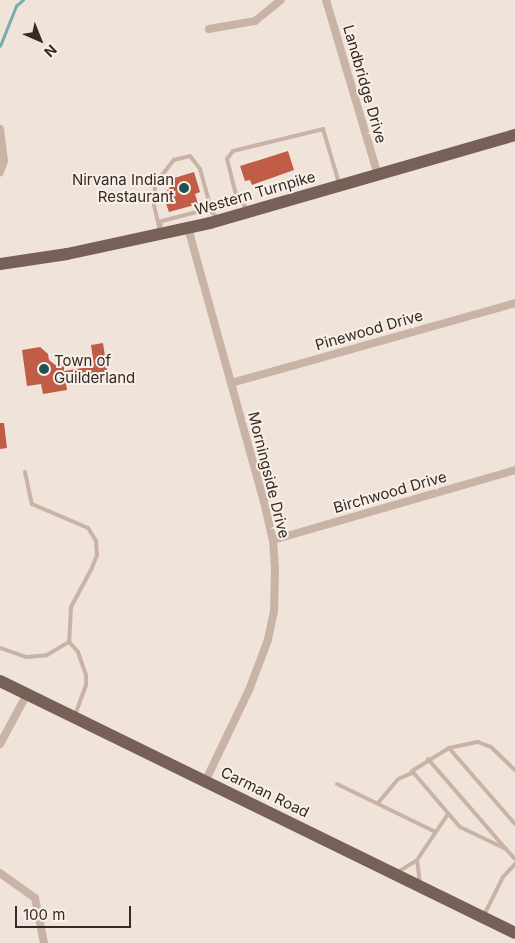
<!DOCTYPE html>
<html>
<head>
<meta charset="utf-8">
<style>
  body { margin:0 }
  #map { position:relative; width:515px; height:943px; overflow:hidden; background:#f0e4da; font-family:Inter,sans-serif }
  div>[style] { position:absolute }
  .stream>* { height:2.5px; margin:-1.25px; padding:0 1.25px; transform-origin:1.25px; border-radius:1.25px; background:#7aacab }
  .building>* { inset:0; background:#c15c47 }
  .lane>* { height:4px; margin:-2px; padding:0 2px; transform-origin:2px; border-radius:2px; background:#c8b3a6 }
  .street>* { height:8px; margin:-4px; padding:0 4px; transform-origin:4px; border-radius:4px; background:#c8b3a6 }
  .primary>* { height:12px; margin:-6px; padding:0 6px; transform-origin:6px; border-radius:6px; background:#766058 }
  .dots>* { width:14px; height:14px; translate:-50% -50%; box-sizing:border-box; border:2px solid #f8efe6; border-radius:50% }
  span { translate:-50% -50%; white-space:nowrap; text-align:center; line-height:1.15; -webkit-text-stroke:4px #f8efe6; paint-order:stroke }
  .street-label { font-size:15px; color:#342a27 }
  .poi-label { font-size:15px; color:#342a27 }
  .right { translate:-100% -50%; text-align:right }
  .left { translate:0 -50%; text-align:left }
  .north { position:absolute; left:15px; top:15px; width:50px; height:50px; -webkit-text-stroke:4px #f8efe6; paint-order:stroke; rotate:136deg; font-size:14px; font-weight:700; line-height:20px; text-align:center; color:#342a27 }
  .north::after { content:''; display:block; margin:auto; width:18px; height:22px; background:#342a27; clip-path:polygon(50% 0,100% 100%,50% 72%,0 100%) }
  .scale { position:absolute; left:15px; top:906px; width:116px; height:22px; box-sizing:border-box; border:2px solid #342a27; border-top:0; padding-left:6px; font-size:15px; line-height:18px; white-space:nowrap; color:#342a27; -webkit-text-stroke:4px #f8efe6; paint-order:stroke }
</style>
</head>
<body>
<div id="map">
  <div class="stream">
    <i style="left:0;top:46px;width:43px;rotate:-68.2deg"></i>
    <i style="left:16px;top:6px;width:9px;rotate:-41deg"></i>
  </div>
  <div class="building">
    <i style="clip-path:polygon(288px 151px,294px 170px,252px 185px,250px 180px,245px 181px,240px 166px)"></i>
    <i style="clip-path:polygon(194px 172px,200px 192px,195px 194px,198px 204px,169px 212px,163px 195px,173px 184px,171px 179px)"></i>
    <i style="clip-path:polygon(103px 343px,108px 377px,66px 383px,67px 390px,43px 394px,41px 384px,27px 386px,22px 350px,40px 347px,48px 354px,49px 360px,58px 367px,64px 366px,64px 371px,94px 366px,91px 345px)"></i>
    <i style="clip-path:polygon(0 423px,4px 423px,7px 448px,0 449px)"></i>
  </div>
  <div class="lane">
    <i style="left:247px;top:209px;width:18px;rotate:-128deg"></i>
    <i style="left:236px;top:195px;width:37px;rotate:-104deg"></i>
    <i style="left:227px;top:159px;width:10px;rotate:-53deg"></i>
    <i style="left:233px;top:151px;width:93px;rotate:-13.7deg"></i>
    <i style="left:323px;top:129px;width:56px;rotate:73.5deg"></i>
    <i style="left:161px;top:225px;width:4px;rotate:-135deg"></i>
    <i style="left:158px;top:222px;width:56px;rotate:-14.5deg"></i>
    <i style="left:160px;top:231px;width:27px;rotate:-103deg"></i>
    <i style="left:154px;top:205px;width:21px;rotate:-87deg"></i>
    <i style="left:155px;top:184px;width:31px;rotate:-52deg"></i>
    <i style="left:174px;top:160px;width:16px;rotate:-14deg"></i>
    <i style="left:190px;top:156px;width:16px;rotate:52deg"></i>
    <i style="left:200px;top:169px;width:45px;rotate:74.4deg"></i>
    <i style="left:212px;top:212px;width:9px;rotate:49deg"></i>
    <i style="left:25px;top:472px;width:33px;rotate:78deg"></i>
    <i style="left:32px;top:504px;width:61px;rotate:23.2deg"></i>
    <i style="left:88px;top:528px;width:15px;rotate:58deg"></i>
    <i style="left:96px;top:541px;width:14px;rotate:86deg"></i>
    <i style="left:97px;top:555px;width:14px;rotate:111deg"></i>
    <i style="left:92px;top:568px;width:44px;rotate:118.3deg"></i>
    <i style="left:71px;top:607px;width:35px;rotate:93deg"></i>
    <i style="left:0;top:648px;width:28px;rotate:19deg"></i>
    <i style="left:26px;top:657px;width:21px;rotate:-5deg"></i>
    <i style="left:47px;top:655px;width:26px;rotate:-31deg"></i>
    <i style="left:69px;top:642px;width:4px;rotate:45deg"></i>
    <i style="left:72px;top:645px;width:9px;rotate:49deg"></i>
    <i style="left:78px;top:652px;width:24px;rotate:71deg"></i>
    <i style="left:86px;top:675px;width:10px;rotate:90deg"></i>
    <i style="left:86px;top:685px;width:32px;rotate:110deg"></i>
    <i style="left:449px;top:748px;width:30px;rotate:-12deg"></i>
    <i style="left:478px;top:742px;width:14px;rotate:21deg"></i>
    <i style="left:491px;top:747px;width:33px;rotate:44deg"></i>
    <i style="left:428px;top:759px;width:118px;rotate:49.1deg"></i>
    <i style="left:337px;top:784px;width:108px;rotate:25.9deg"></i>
    <i style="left:378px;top:803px;width:31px;rotate:-50deg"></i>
    <i style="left:398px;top:779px;width:15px;rotate:-23deg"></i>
    <i style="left:515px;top:824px;width:101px;rotate:-131deg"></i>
    <i style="left:449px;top:748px;width:44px;rotate:148.1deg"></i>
    <i style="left:412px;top:771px;width:74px;rotate:49.4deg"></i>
    <i style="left:460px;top:827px;width:51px;rotate:25.6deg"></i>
    <i style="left:506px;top:849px;width:13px;rotate:48deg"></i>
    <i style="left:398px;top:872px;width:22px;rotate:-32deg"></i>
    <i style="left:420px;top:884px;width:24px;rotate:-97deg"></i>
    <i style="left:417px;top:860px;width:55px;rotate:-56deg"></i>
    <i style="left:484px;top:915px;width:42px;rotate:-63.4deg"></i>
    <i style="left:503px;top:877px;width:18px;rotate:-47deg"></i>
  </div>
  <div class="street">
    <i style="left:326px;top:0;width:183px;rotate:73.5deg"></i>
    <i style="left:209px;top:29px;width:47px;rotate:-9.9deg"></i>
    <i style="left:255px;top:21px;width:33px;rotate:-39deg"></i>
    <i style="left:0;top:129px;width:32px;rotate:83deg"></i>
    <i style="left:4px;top:161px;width:12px;rotate:110deg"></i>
    <i style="left:188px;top:228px;width:284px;rotate:74.5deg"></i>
    <i style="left:264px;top:502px;width:39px;rotate:77deg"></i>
    <i style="left:273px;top:540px;width:29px;rotate:86deg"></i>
    <i style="left:275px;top:569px;width:42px;rotate:91.4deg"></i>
    <i style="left:274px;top:611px;width:30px;rotate:102deg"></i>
    <i style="left:268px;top:640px;width:53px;rotate:110.8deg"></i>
    <i style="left:249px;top:690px;width:102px;rotate:115.6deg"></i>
    <i style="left:231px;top:383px;width:295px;rotate:-15.7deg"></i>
    <i style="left:273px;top:540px;width:252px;rotate:-16.1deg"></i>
    <i style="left:0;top:744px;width:57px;rotate:-61.6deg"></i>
    <i style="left:0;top:873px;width:43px;rotate:35.5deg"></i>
    <i style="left:35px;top:898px;width:46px;rotate:78.7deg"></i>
  </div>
  <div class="primary">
    <i style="left:0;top:264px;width:68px;rotate:-8.5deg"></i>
    <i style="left:67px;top:254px;width:146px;rotate:-12.2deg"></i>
    <i style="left:210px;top:223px;width:317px;rotate:-16.1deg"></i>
    <i style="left:0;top:681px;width:573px;rotate:26.07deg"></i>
  </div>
  <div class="dots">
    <i style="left:184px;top:188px;background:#1e5454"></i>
    <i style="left:44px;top:369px;background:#1e5454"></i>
  </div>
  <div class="street-label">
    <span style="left:365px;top:84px;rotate:74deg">Landbridge Drive</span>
    <span style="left:255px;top:193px;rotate:-16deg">Western Turnpike</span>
    <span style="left:369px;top:330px;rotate:-16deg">Pinewood Drive</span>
    <span style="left:269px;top:475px;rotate:76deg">Morningside Drive</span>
    <span style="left:390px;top:492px;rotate:-16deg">Birchwood Drive</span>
    <span style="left:265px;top:792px;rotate:26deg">Carman Road</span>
  </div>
  <div class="poi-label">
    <span class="right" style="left:174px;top:188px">Nirvana Indian<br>Restaurant</span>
    <span class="left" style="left:54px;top:369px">Town of<br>Guilderland</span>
  </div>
  <div class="north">N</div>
  <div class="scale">100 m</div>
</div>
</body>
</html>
